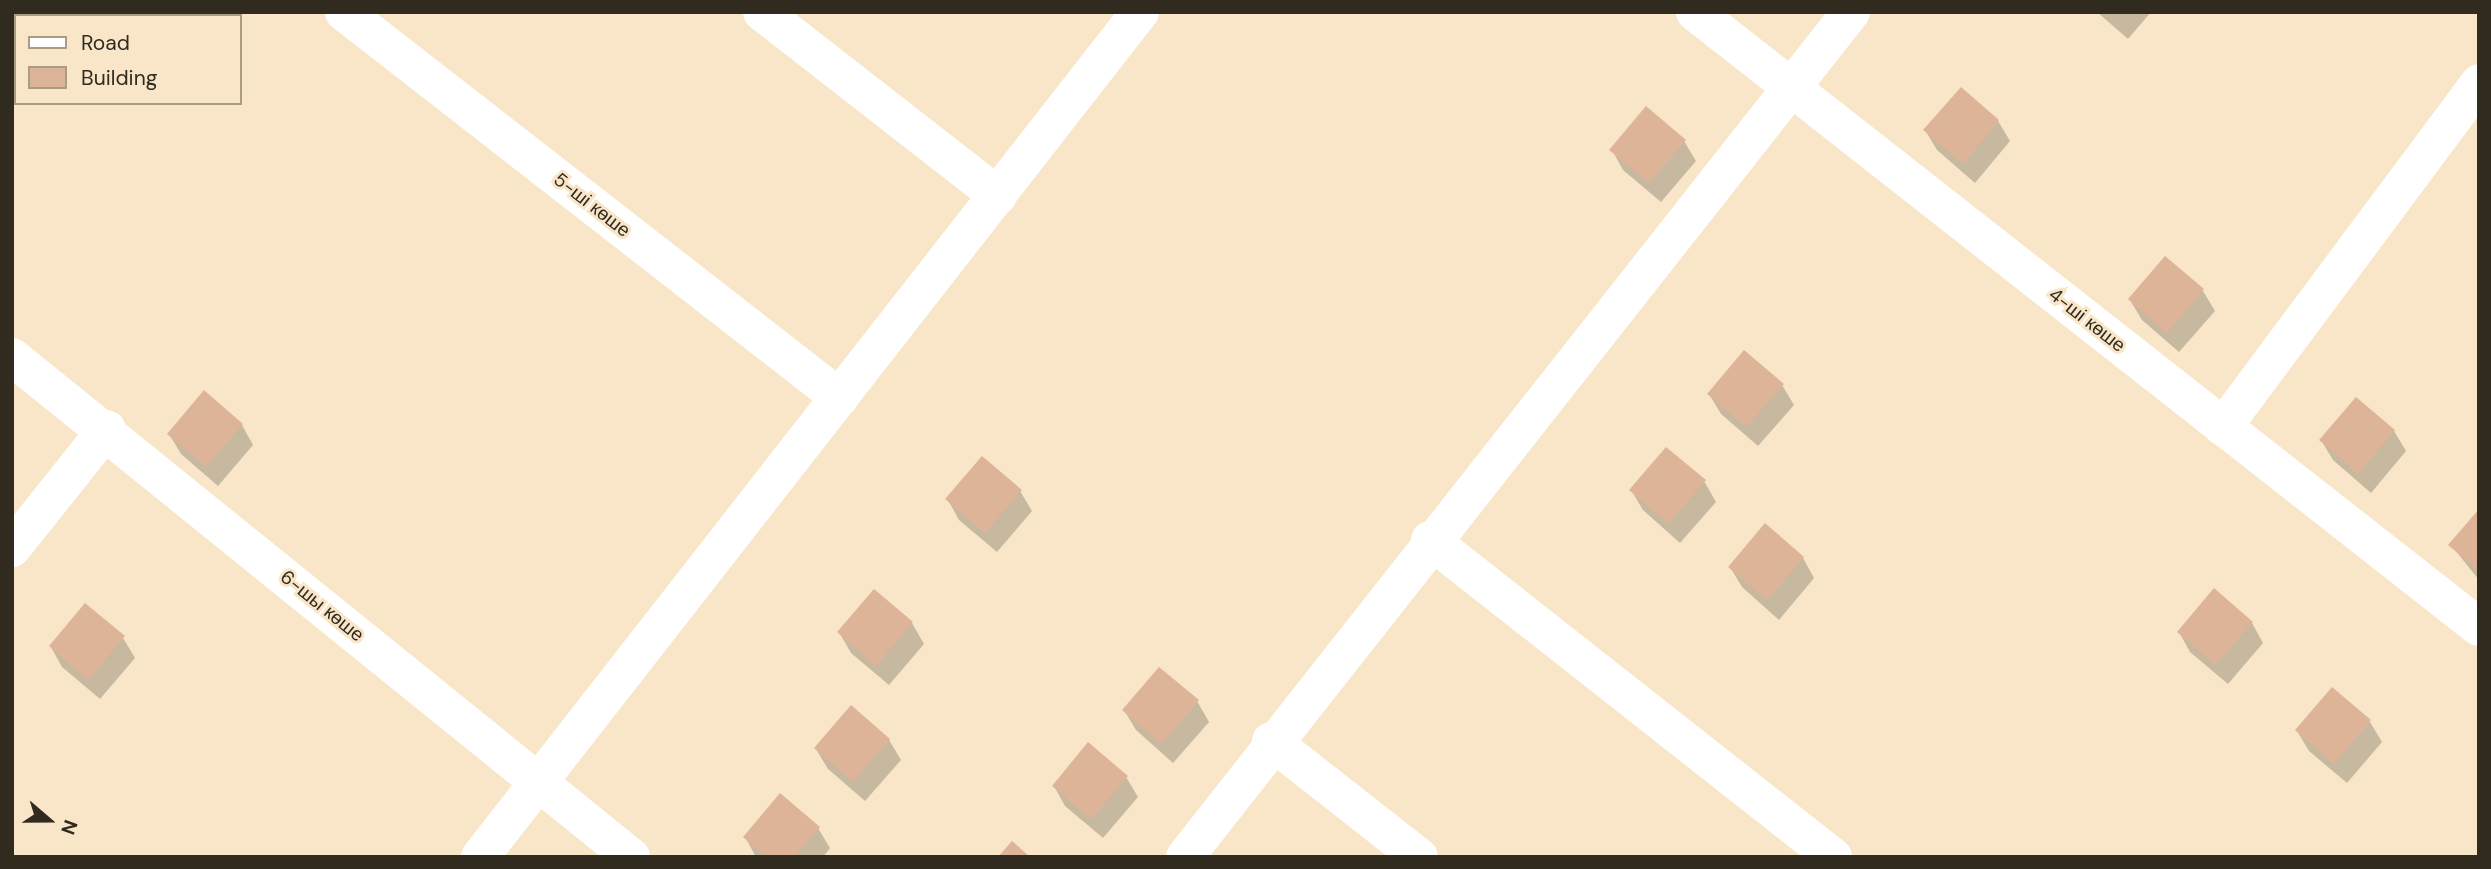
<!DOCTYPE html>
<html>
<head>
<meta charset="utf-8">
<style>
  body { margin:0 }
  #map { position:relative; width:2491px; height:869px; overflow:hidden; background:#f9e6c8; font-family:"DM Sans",sans-serif }
  div>[style] { position:absolute }
  .shadow>* { inset:0; background:#0003 }
  .building>* { inset:0; background:#deb499 }
  .minor>* { height:38px; margin:-19px; padding:0 19px; transform-origin:19px; border-radius:19px; background:#fff }
  span { translate:-50% -50%; white-space:nowrap; text-align:center; line-height:1.15; -webkit-text-stroke:6px #f9e6c8; paint-order:stroke }
  .street-label { font-size:19px; color:#312a1f }
  .frame { position:absolute; inset:0; border:14px solid #312a1f; pointer-events:none }
  .legend { position:absolute; left:14px; top:14px; width:228px; height:91px; box-sizing:border-box; background:#f9e6c8; border:2px solid #a99b84; margin:0; padding:9px 12px; list-style:none; font-size:21px; color:#312a1f }
  .legend li { display:flex; align-items:center; gap:14px; height:35px }
  .legend b { width:35px; border:2px solid #a99b84 }
  .north { position:absolute; left:14px; top:785px; width:70px; height:70px; -webkit-text-stroke:5px #f9e6c8; paint-order:stroke; rotate:110deg; font-size:19px; font-weight:700; line-height:28px; text-align:center; color:#312a1f }
  .north::after { content:''; display:block; margin:auto; width:24px; height:32px; background:#312a1f; clip-path:polygon(50% 0,100% 100%,50% 72%,0 100%) }
</style>
</head>
<body>
<div id="map">
  <div class="shadow">
    <i style="clip-path:polygon(2097px 12px,2151px 12px,2128px 39px)"></i>
    <i style="clip-path:polygon(1961px 89px,1998px 121px,2010px 141px,1975px 183px,1937px 150px,1925px 130px)"></i>
    <i style="clip-path:polygon(1684px 141px,1696px 161px,1661px 202px,1623px 170px,1612px 150px)"></i>
    <i style="clip-path:polygon(2165px 258px,2203px 291px,2215px 311px,2179px 352px,2142px 320px,2130px 300px)"></i>
    <i style="clip-path:polygon(1782px 385px,1794px 405px,1758px 446px,1721px 414px,1709px 394px)"></i>
    <i style="clip-path:polygon(242px 425px,253px 445px,218px 486px,181px 454px,169px 434px)"></i>
    <i style="clip-path:polygon(2394px 431px,2406px 451px,2371px 493px,2333px 460px,2321px 440px)"></i>
    <i style="clip-path:polygon(1704px 481px,1716px 502px,1680px 543px,1643px 510px,1631px 490px)"></i>
    <i style="clip-path:polygon(1020px 491px,1032px 511px,997px 552px,959px 520px,948px 500px)"></i>
    <i style="clip-path:polygon(2479px 512px,2479px 580px,2451px 545px)"></i>
    <i style="clip-path:polygon(1803px 558px,1814px 578px,1779px 620px,1742px 587px,1730px 567px)"></i>
    <i style="clip-path:polygon(874px 591px,912px 623px,924px 644px,889px 685px,851px 653px,839px 632px)"></i>
    <i style="clip-path:polygon(2252px 623px,2263px 643px,2228px 684px,2190px 652px,2179px 632px)"></i>
    <i style="clip-path:polygon(123px 638px,135px 658px,100px 699px,62px 667px,51px 647px)"></i>
    <i style="clip-path:polygon(2333px 689px,2370px 722px,2382px 742px,2347px 783px,2309px 751px,2297px 731px)"></i>
    <i style="clip-path:polygon(1197px 701px,1209px 722px,1173px 763px,1136px 730px,1124px 710px)"></i>
    <i style="clip-path:polygon(889px 740px,901px 760px,865px 801px,828px 769px,816px 749px)"></i>
    <i style="clip-path:polygon(1126px 777px,1138px 797px,1103px 838px,1065px 806px,1054px 786px)"></i>
    <i style="clip-path:polygon(818px 828px,830px 848px,823px 857px,756px 857px,745px 837px)"></i>
  </div>
  <div class="building">
    <i style="clip-path:polygon(169px 12px,207px 12px,211px 16px,166px 16px)"></i>
    <i style="clip-path:polygon(1961px 87px,1999px 120px,1963px 164px,1923px 130px)"></i>
    <i style="clip-path:polygon(1646px 106px,1686px 140px,1649px 183px,1609px 150px)"></i>
    <i style="clip-path:polygon(2165px 256px,2204px 289px,2167px 333px,2128px 299px)"></i>
    <i style="clip-path:polygon(1744px 350px,1784px 384px,1746px 427px,1707px 394px)"></i>
    <i style="clip-path:polygon(204px 390px,243px 424px,206px 467px,167px 434px)"></i>
    <i style="clip-path:polygon(2356px 397px,2395px 430px,2358px 474px,2319px 440px)"></i>
    <i style="clip-path:polygon(1666px 447px,1706px 480px,1668px 524px,1629px 490px)"></i>
    <i style="clip-path:polygon(982px 456px,1022px 490px,985px 533px,945px 499px)"></i>
    <i style="clip-path:polygon(2479px 509px,2479px 571px,2448px 545px)"></i>
    <i style="clip-path:polygon(1765px 523px,1804px 557px,1767px 600px,1728px 567px)"></i>
    <i style="clip-path:polygon(2214px 588px,2253px 622px,2215px 665px,2177px 632px)"></i>
    <i style="clip-path:polygon(874px 589px,913px 622px,876px 666px,837px 632px)"></i>
    <i style="clip-path:polygon(85px 603px,125px 636px,88px 680px,49px 646px)"></i>
    <i style="clip-path:polygon(1159px 667px,1199px 700px,1161px 744px,1122px 710px)"></i>
    <i style="clip-path:polygon(2332px 687px,2371px 720px,2334px 764px,2295px 730px)"></i>
    <i style="clip-path:polygon(851px 705px,890px 739px,853px 782px,814px 748px)"></i>
    <i style="clip-path:polygon(1088px 742px,1128px 776px,1091px 819px,1052px 786px)"></i>
    <i style="clip-path:polygon(780px 793px,820px 827px,794px 857px,766px 857px,743px 837px)"></i>
    <i style="clip-path:polygon(1012px 841px,1030px 857px,998px 857px)"></i>
  </div>
  <div class="minor">
    <i style="left:344px;top:12px;width:628px;rotate:37.89deg"></i>
    <i style="left:762px;top:12px;width:299px;rotate:37.9deg"></i>
    <i style="left:1695px;top:12px;width:996px;rotate:38.11deg"></i>
    <i style="left:12px;top:357px;width:796px;rotate:38.93deg"></i>
    <i style="left:2223px;top:427px;width:429px;rotate:-53.3deg"></i>
    <i style="left:1430px;top:540px;width:513px;rotate:38.19deg"></i>
    <i style="left:12px;top:548px;width:152px;rotate:-51.4deg"></i>
    <i style="left:1271px;top:741px;width:188px;rotate:38.1deg"></i>
    <i style="left:480px;top:857px;width:1072px;rotate:-52.01deg"></i>
    <i style="left:1185px;top:857px;width:1076px;rotate:-51.76deg"></i>
  </div>
  <div class="street-label">
    <span style="left:592px;top:205px;rotate:38deg">5-ші көше</span>
    <span style="left:2087px;top:320px;rotate:38deg">4-ші көше</span>
    <span style="left:322px;top:606px;rotate:39deg">6-шы көше</span>
  </div>
  <div class="frame"></div>
  <ul class="legend">
  <li><b style="height:9px;background:#fff"></b>Road</li>
  <li><b style="height:19px;background:#deb499"></b>Building</li>
  </ul>
  <div class="north">N</div>
</div>
</body>
</html>
